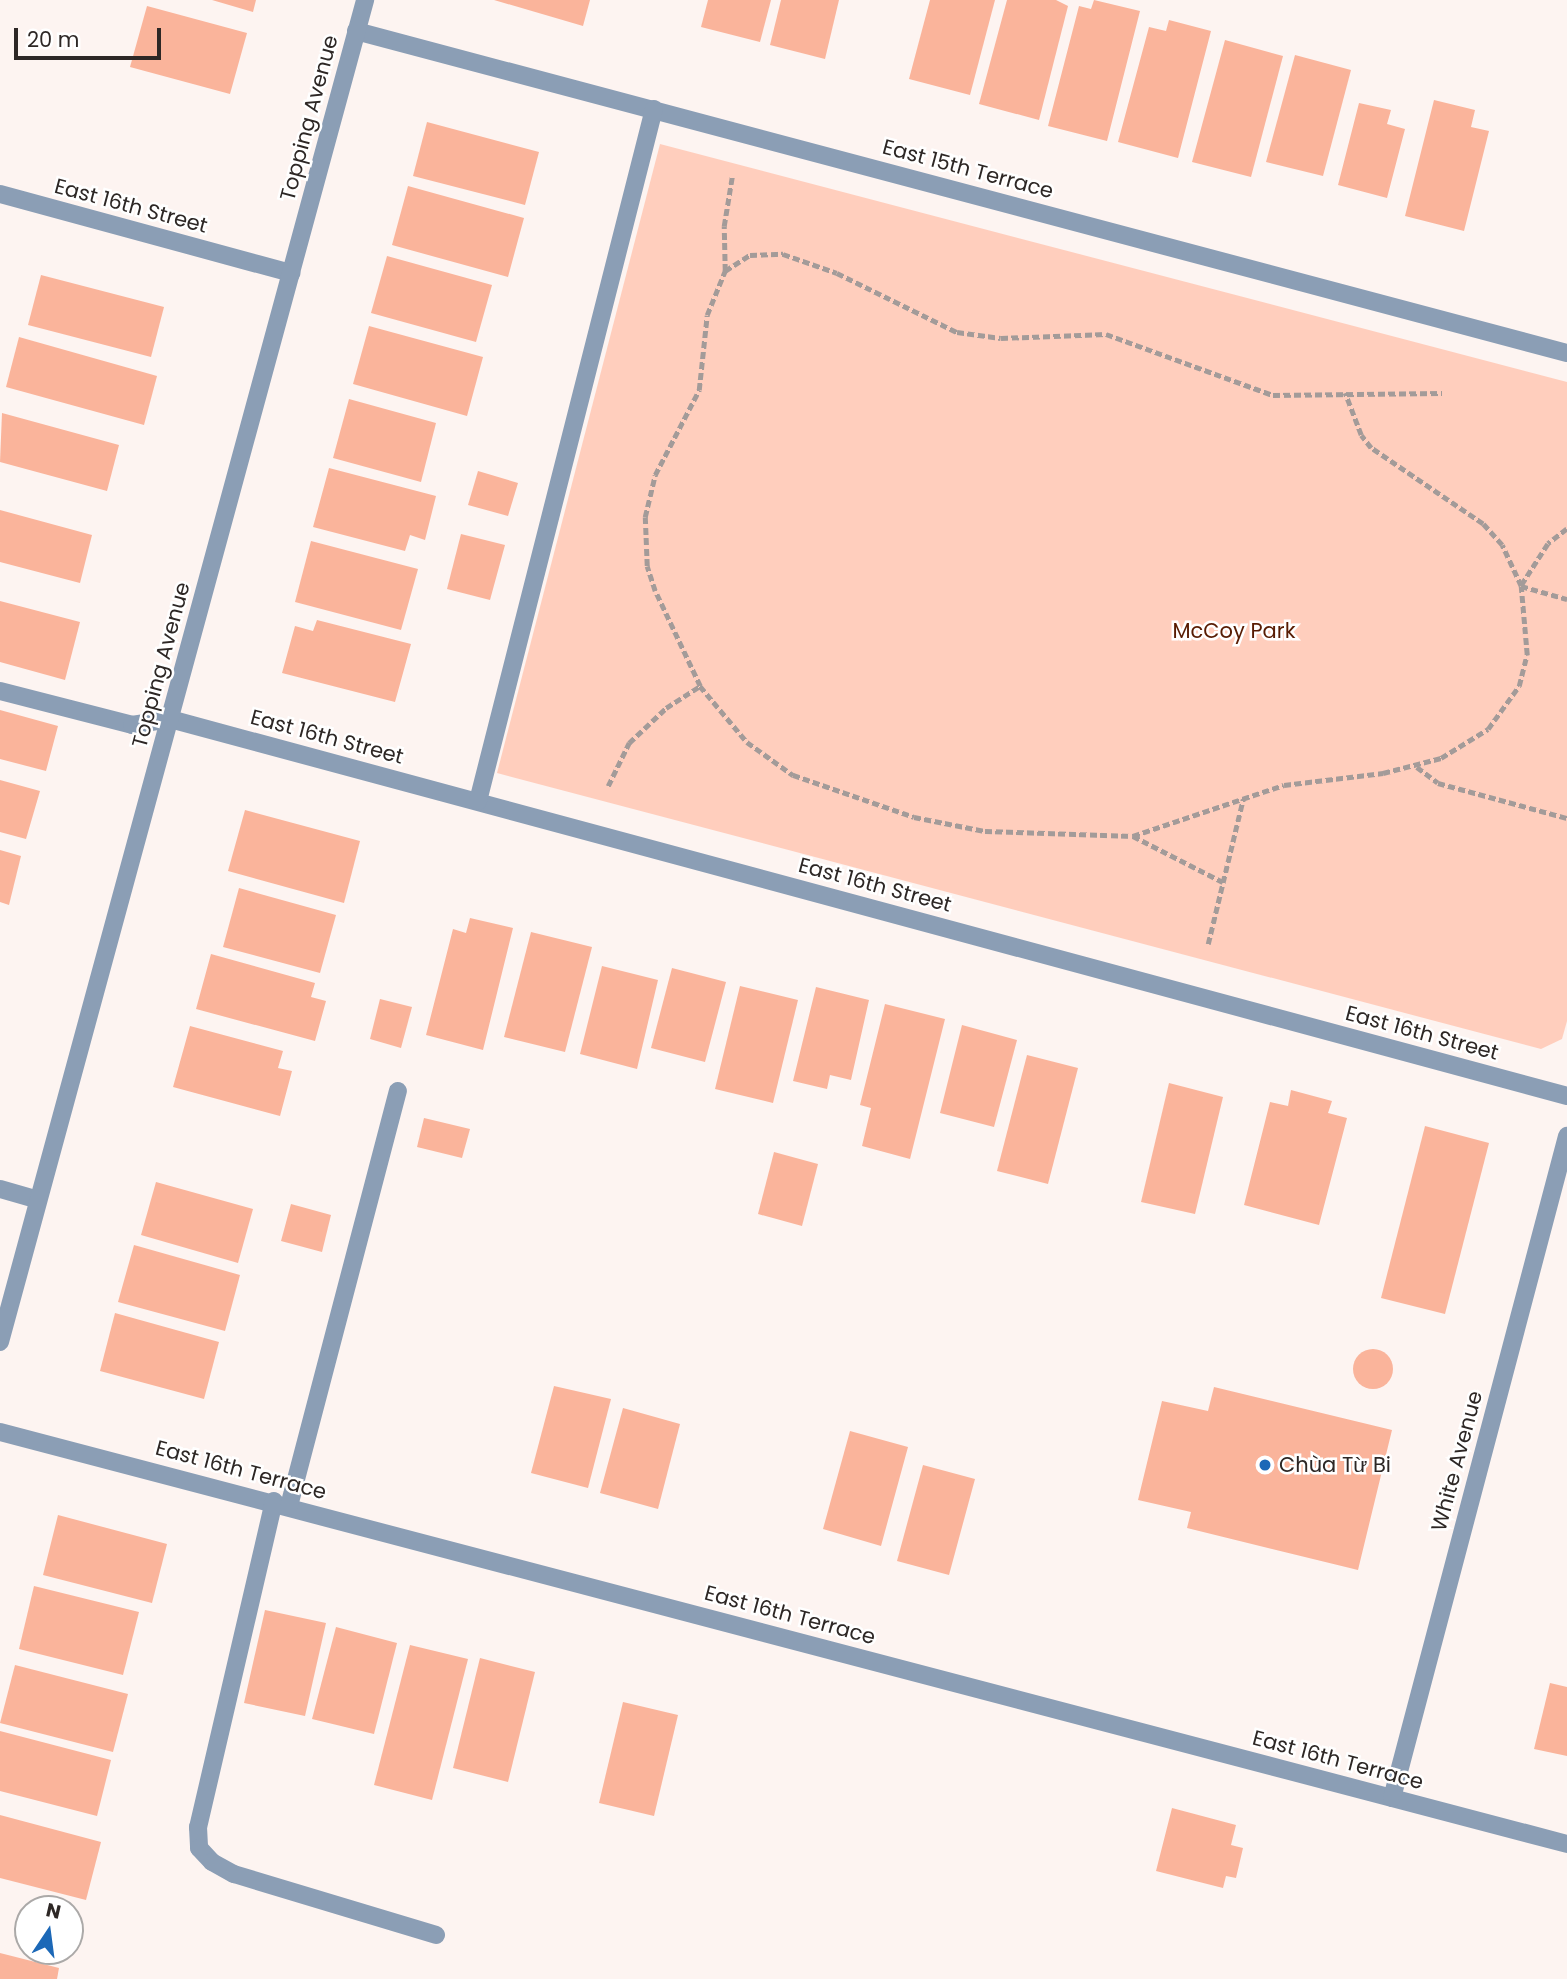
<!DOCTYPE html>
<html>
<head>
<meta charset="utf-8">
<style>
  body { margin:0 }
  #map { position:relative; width:1567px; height:1979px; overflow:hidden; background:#fdf4f1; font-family:Poppins,sans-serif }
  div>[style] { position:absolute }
  .green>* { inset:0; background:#ffcebd }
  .building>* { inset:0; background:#fab49b }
  .round { border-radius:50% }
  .path>* { height:4.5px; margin-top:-2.25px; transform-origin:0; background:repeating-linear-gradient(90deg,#a39b99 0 7px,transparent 0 10.5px) }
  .minor>* { height:18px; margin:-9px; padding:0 9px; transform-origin:9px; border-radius:9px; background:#8b9eb5 }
  .dots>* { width:19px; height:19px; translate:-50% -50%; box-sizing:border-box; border:4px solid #fff; border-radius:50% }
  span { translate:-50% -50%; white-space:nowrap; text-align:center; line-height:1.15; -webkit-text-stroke:5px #fff; paint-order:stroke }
  .street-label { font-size:21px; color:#2d2725 }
  .park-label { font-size:21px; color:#581c03 }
  .poi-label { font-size:21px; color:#2d2725 }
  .left { translate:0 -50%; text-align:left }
  .north { position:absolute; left:14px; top:1895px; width:70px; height:70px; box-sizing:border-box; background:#fff; border:2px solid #aba9a8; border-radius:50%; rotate:13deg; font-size:19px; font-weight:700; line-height:28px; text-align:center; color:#2d2725 }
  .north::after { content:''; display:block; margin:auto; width:24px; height:32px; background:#1c68b7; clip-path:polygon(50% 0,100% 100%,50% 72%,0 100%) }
  .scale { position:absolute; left:14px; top:28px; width:147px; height:32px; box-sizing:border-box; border:4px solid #2d2725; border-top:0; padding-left:9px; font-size:21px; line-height:24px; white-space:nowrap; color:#2d2725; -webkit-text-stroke:5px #fff; paint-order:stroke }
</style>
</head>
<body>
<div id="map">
  <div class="green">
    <i style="clip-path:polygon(660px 144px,1567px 382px,1567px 1021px,1562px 1039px,1541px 1049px,497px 773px)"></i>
  </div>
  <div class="building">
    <i style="clip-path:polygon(212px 0,256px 0,253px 12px)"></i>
    <i style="clip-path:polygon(494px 0,590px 0,583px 26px)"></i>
    <i style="clip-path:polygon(708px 0,771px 0,760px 42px,701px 27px)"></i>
    <i style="clip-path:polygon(781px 0,839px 0,825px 59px,770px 45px)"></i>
    <i style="clip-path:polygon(930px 0,995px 0,970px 95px,909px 79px)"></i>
    <i style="clip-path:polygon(1007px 0,1056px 0,1068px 6px,1039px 120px,979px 104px)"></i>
    <i style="clip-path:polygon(1094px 0,1140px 11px,1107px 141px,1048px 126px,1079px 6px,1091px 9px)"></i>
    <i style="clip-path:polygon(147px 6px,247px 33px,230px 94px,130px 67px)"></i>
    <i style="clip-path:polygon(1169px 20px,1211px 31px,1178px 158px,1118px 142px,1149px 27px,1166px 31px)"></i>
    <i style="clip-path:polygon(1225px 40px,1283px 56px,1251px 177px,1192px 162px)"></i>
    <i style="clip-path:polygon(1295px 55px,1351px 70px,1323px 176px,1266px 162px)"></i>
    <i style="clip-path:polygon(1434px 100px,1475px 110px,1471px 127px,1489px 131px,1464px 231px,1405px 216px)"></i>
    <i style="clip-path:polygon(1359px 103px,1391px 110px,1387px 124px,1405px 129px,1387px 198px,1338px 185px)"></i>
    <i style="clip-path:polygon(427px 122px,539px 152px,525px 205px,413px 176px)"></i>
    <i style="clip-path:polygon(408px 186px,524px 218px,508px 277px,392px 245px)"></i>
    <i style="clip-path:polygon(387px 256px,492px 285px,476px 342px,371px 313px)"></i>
    <i style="clip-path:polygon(41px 275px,164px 307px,151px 357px,28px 325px)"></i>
    <i style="clip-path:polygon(369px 326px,483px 357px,467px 416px,353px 384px)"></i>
    <i style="clip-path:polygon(19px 337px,157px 376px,144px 425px,6px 387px)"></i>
    <i style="clip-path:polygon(349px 399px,436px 423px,421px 482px,333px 458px)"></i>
    <i style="clip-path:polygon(2px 413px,119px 445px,107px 491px,0 462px)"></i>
    <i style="clip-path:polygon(329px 468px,436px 496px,425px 540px,410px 535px,405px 551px,313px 527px)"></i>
    <i style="clip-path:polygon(478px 471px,518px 483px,508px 516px,468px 505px)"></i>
    <i style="clip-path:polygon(0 510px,92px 535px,80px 583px,0 562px)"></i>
    <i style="clip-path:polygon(461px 534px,505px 545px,490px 600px,447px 589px)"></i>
    <i style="clip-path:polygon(311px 541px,418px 569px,401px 630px,295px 602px)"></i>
    <i style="clip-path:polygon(0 601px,80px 622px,65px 680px,0 662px)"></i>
    <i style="clip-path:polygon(317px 620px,411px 644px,395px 702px,282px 673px,295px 626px,313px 631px)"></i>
    <i style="clip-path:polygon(0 710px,58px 726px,46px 771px,0 759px)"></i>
    <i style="clip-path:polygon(0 780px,40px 791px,26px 839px,0 832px)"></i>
    <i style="clip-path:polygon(245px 810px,360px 841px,344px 903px,228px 871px)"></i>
    <i style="clip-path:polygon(0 850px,21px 856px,9px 905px,0 902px)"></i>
    <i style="clip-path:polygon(239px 888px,336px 915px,320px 973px,223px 947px)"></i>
    <i style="clip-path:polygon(470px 918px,513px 928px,483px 1050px,426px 1035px,453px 929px,466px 933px)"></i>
    <i style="clip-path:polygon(531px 932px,592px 947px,565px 1052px,504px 1037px)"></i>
    <i style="clip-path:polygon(211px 954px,315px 983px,311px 997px,326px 1001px,315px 1041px,196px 1009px)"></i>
    <i style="clip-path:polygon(602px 966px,658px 980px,637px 1069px,580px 1054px)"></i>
    <i style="clip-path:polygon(672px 968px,726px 982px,705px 1062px,651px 1048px)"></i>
    <i style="clip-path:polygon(740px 986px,798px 1000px,773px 1103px,715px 1089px)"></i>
    <i style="clip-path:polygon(816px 987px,869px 1000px,851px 1080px,830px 1075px,827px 1089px,793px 1081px)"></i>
    <i style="clip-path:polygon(380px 999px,412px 1007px,401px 1048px,370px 1039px)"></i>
    <i style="clip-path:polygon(885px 1004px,945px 1019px,910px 1159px,862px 1146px,871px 1108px,860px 1105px)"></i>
    <i style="clip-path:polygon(962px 1025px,1017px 1040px,994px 1127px,940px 1113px)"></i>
    <i style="clip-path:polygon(190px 1026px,283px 1051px,278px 1068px,292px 1071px,280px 1116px,173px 1087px)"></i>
    <i style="clip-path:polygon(1027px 1055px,1078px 1068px,1048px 1184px,997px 1171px)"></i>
    <i style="clip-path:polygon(1169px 1083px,1223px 1097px,1195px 1214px,1141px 1202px)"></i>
    <i style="clip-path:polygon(1291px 1090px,1332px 1101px,1328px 1113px,1347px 1118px,1319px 1225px,1244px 1205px,1270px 1102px,1288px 1106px)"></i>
    <i style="clip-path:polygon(424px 1118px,470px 1129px,462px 1158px,417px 1147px)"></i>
    <i style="clip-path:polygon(1425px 1126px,1489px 1143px,1445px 1314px,1381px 1298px)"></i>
    <i style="clip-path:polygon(774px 1152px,818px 1164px,802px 1226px,758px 1214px)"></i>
    <i style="clip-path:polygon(156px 1182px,253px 1209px,238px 1263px,141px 1235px)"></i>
    <i style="clip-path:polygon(291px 1204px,331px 1215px,322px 1252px,281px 1241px)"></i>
    <i style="clip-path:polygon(134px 1245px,240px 1275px,225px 1331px,118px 1302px)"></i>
    <i style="clip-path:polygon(115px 1313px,219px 1342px,204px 1399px,100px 1371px)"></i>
    <i class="round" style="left:1353px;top:1349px;width:40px;height:40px"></i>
    <i style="clip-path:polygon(554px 1386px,611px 1399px,588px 1488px,531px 1473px)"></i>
    <i style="clip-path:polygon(1214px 1387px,1392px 1430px,1358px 1570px,1187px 1528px,1191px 1512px,1138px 1500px,1162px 1401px,1208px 1411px)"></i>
    <i style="clip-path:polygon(623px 1408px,680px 1424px,658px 1509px,600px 1493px)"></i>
    <i style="clip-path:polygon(850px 1431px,908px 1447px,881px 1546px,823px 1529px)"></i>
    <i style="clip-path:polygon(923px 1465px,975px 1479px,949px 1575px,897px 1561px)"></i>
    <i style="clip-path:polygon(58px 1515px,167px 1544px,152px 1603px,43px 1575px)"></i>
    <i style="clip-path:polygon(34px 1586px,139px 1612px,123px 1675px,19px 1649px)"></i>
    <i style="clip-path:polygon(265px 1610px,326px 1623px,305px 1716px,244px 1703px)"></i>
    <i style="clip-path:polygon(336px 1627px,397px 1643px,374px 1734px,312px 1719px)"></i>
    <i style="clip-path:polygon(410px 1645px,468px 1659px,432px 1800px,374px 1785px)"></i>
    <i style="clip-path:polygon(480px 1658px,535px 1672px,508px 1782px,453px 1768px)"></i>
    <i style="clip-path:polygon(15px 1665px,128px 1694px,113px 1752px,0 1723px)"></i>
    <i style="clip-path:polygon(1550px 1683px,1567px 1687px,1567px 1756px,1534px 1749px)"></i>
    <i style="clip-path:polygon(623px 1702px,678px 1715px,654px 1816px,599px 1803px)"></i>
    <i style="clip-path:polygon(0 1731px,111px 1760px,97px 1816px,0 1791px)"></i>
    <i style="clip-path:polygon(1172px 1808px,1236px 1825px,1231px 1845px,1243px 1848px,1236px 1878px,1226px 1876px,1223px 1888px,1156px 1871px)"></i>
    <i style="clip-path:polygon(0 1815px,101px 1842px,86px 1900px,0 1878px)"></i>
    <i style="clip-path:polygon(0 1953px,59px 1968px,57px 1979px,0 1979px)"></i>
  </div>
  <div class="path">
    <i style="left:725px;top:271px;width:30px;rotate:-33deg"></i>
    <i style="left:750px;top:255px;width:33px;rotate:-2deg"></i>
    <i style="left:783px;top:254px;width:57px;rotate:19.4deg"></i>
    <i style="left:837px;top:273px;width:134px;rotate:26.2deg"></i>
    <i style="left:957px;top:332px;width:44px;rotate:7.8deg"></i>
    <i style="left:1001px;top:338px;width:105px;rotate:-2.2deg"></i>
    <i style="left:1106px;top:334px;width:178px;rotate:20.1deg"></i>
    <i style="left:1273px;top:395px;width:169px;rotate:-0.7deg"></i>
    <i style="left:1567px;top:529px;width:24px;rotate:142deg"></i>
    <i style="left:1548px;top:544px;width:50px;rotate:122.7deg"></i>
    <i style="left:1521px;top:586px;width:48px;rotate:15.8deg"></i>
    <i style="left:700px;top:686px;width:73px;rotate:50deg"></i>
    <i style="left:747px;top:742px;width:57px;rotate:35.7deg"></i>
    <i style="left:793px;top:775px;width:128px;rotate:19.1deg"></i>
    <i style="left:914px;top:817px;width:72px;rotate:11.2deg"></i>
    <i style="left:985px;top:831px;width:148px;rotate:1.9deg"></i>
    <i style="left:1133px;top:836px;width:159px;rotate:-18.7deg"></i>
    <i style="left:1284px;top:785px;width:100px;rotate:-6.9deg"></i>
    <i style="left:1383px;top:773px;width:60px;rotate:-14.5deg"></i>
    <i style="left:1441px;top:758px;width:55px;rotate:-31.7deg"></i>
    <i style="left:1488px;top:729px;width:53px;rotate:-54.2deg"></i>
    <i style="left:1519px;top:686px;width:32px;rotate:-76deg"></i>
    <i style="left:1527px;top:655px;width:69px;rotate:-95deg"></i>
    <i style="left:1521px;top:586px;width:45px;rotate:-114.9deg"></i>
    <i style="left:1502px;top:545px;width:28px;rotate:-132deg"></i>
    <i style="left:1483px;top:524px;width:135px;rotate:-145.8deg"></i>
    <i style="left:1371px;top:448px;width:16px;rotate:-128deg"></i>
    <i style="left:1361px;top:435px;width:45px;rotate:-110.9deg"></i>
    <i style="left:1417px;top:767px;width:26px;rotate:37deg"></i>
    <i style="left:1438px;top:783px;width:134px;rotate:15.2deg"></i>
    <i style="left:608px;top:786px;width:48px;rotate:-64deg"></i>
    <i style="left:629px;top:743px;width:51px;rotate:-43.4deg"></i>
    <i style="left:666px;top:708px;width:40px;rotate:-32.9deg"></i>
    <i style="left:700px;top:686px;width:105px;rotate:-115.3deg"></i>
    <i style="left:655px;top:591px;width:26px;rotate:-108deg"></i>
    <i style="left:647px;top:566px;width:49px;rotate:-92.3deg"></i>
    <i style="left:645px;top:517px;width:43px;rotate:-76.6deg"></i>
    <i style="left:655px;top:475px;width:96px;rotate:-62.6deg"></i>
    <i style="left:699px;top:390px;width:75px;rotate:-83.9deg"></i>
    <i style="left:707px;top:315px;width:48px;rotate:-67.8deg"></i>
    <i style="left:725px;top:271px;width:45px;rotate:-91.3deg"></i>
    <i style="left:724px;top:226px;width:50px;rotate:-80.7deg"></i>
    <i style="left:1133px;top:836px;width:101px;rotate:27.1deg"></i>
    <i style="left:1208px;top:944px;width:149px;rotate:-76.4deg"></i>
  </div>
  <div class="minor">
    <i style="left:356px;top:31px;width:1253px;rotate:14.89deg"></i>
    <i style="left:0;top:194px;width:302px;rotate:15.2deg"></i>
    <i style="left:0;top:691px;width:136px;rotate:14.4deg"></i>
    <i style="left:132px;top:725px;width:38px;rotate:-9deg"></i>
    <i style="left:170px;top:719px;width:1447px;rotate:15.1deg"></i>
    <i style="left:478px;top:801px;width:714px;rotate:-75.73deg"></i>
    <i style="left:0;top:1189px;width:37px;rotate:16deg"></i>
    <i style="left:0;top:1342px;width:1391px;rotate:-74.78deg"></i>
    <i style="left:0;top:1432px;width:1620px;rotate:14.73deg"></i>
    <i style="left:274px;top:1501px;width:335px;rotate:103.1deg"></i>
    <i style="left:198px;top:1827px;width:21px;rotate:87deg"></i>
    <i style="left:199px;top:1848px;width:19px;rotate:47deg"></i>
    <i style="left:212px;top:1862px;width:25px;rotate:29deg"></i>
    <i style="left:234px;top:1874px;width:211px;rotate:16.8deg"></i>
    <i style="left:289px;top:1506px;width:429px;rotate:-75.3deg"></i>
    <i style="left:1392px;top:1798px;width:685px;rotate:-75.19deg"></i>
  </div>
  <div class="dots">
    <i style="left:1265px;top:1465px;background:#1c68b7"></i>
  </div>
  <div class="street-label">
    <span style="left:309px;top:118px;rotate:-75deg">Topping Avenue</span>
    <span style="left:968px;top:169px;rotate:15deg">East 15th Terrace</span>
    <span style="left:131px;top:206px;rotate:15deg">East 16th Street</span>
    <span style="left:161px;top:665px;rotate:-75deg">Topping Avenue</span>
    <span style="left:327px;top:737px;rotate:15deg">East 16th Street</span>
    <span style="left:875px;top:885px;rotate:15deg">East 16th Street</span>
    <span style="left:1422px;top:1033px;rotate:15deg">East 16th Street</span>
    <span style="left:1457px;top:1461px;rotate:-75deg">White Avenue</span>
    <span style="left:241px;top:1470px;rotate:15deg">East 16th Terrace</span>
    <span style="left:790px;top:1615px;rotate:15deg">East 16th Terrace</span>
    <span style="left:1338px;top:1760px;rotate:15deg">East 16th Terrace</span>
  </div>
  <div class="park-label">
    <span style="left:1234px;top:631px">McCoy Park</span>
  </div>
  <div class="poi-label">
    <span class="left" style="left:1279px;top:1465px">Chùa Từ Bi</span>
  </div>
  <div class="north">N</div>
  <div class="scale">20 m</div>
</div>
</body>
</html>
